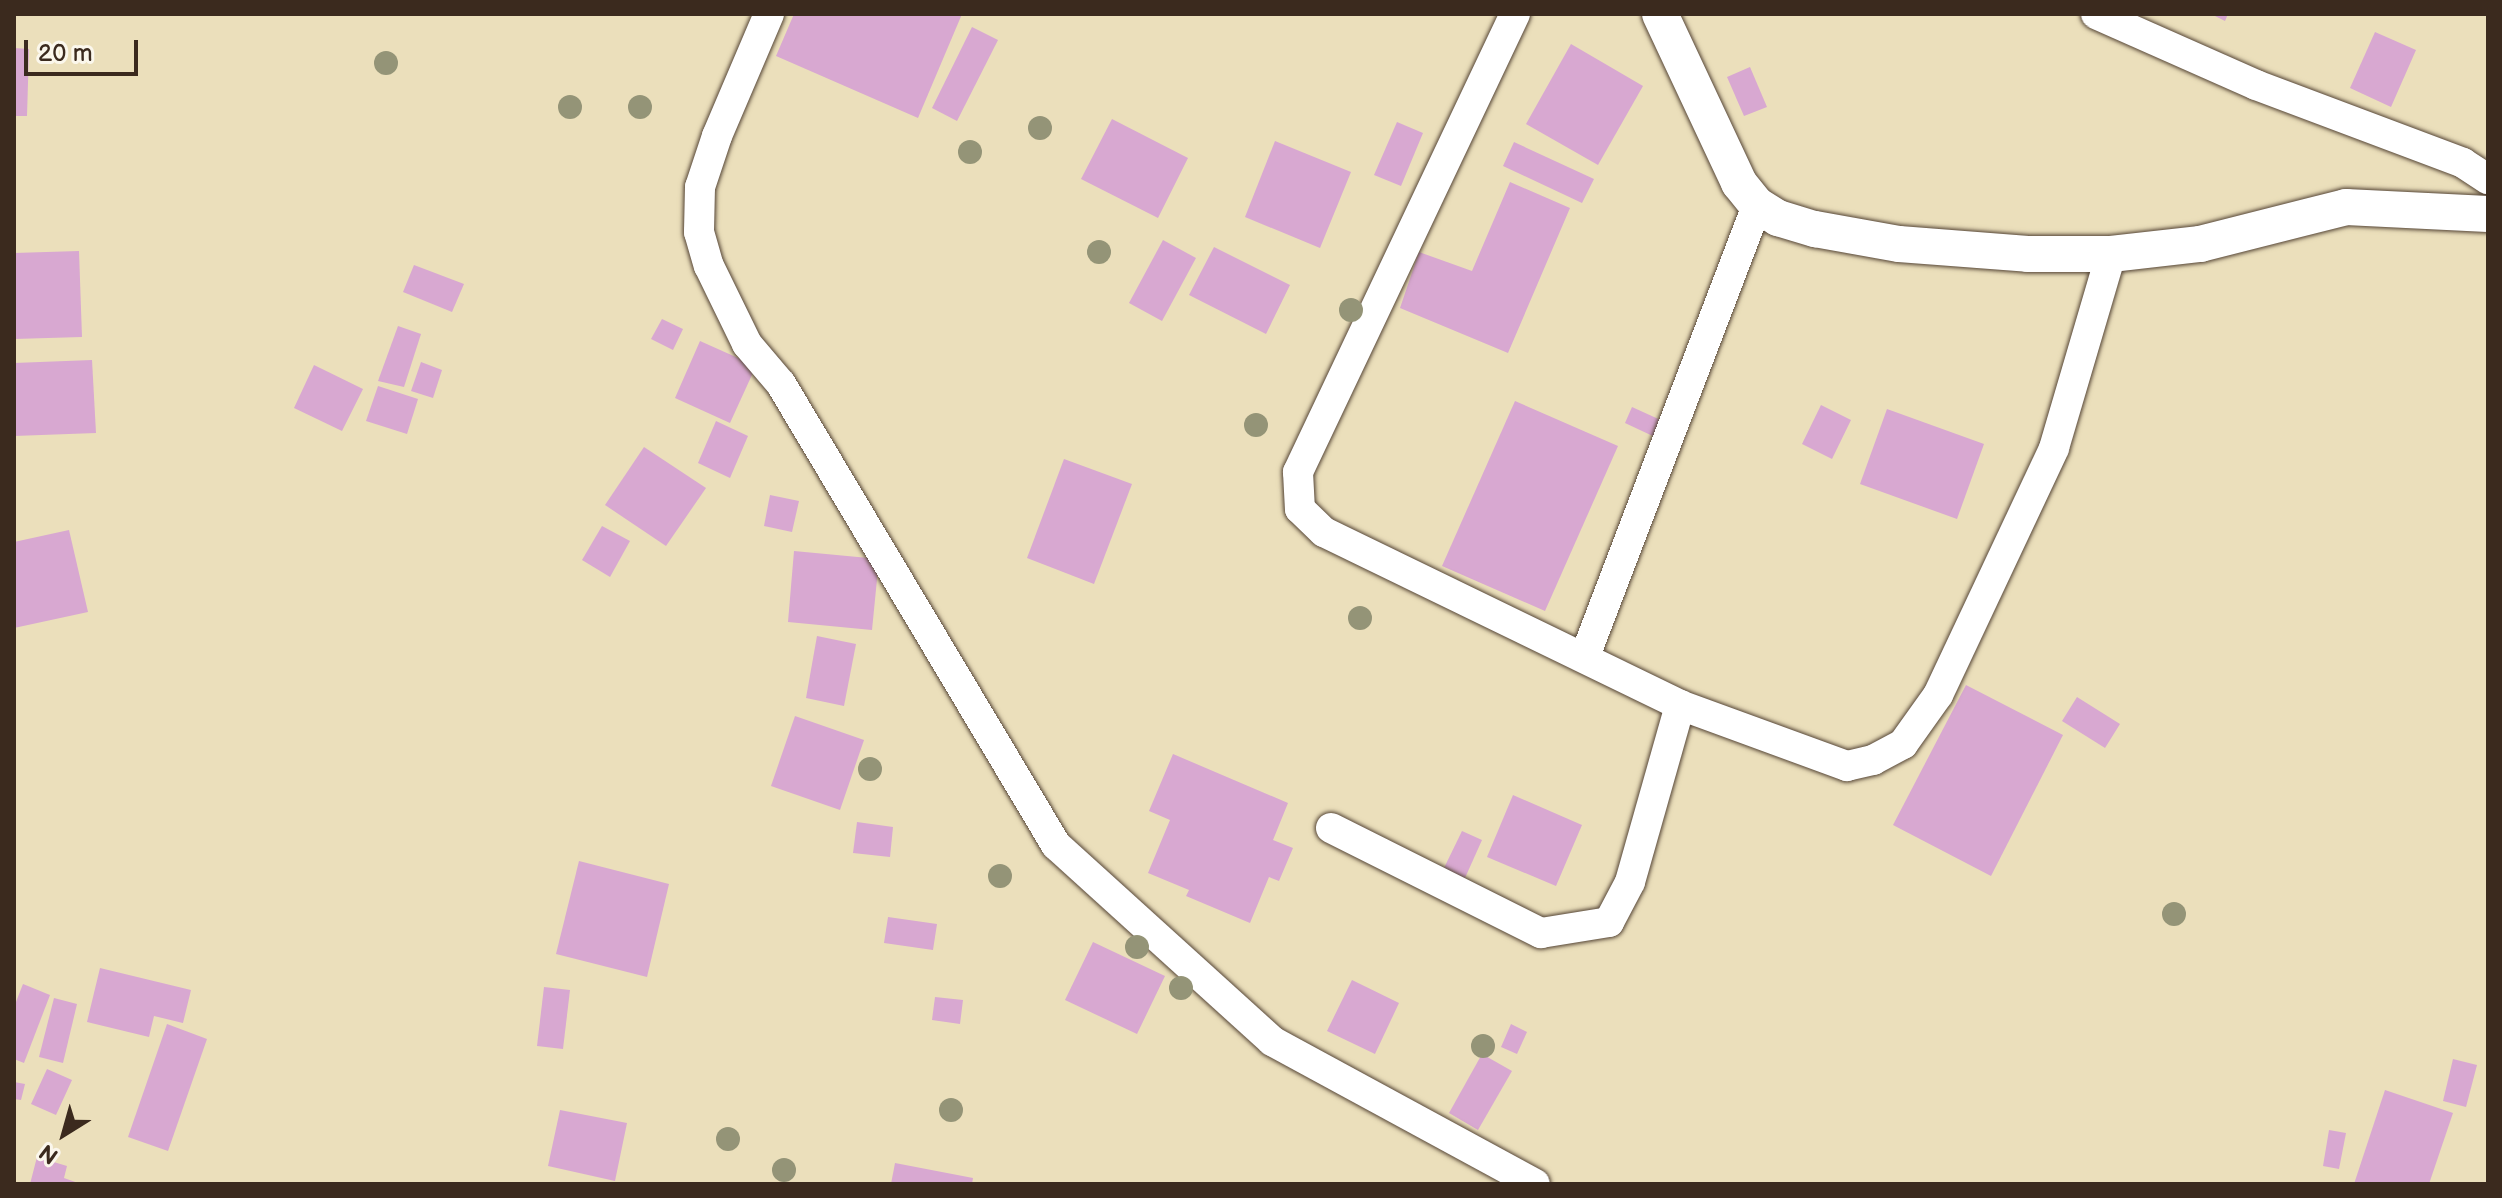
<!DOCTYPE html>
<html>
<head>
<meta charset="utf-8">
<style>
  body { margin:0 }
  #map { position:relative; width:2502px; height:1198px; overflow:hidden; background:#ebdfbb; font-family:"Balsamiq Sans",sans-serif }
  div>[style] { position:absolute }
  .building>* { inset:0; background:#d8a8d1 }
  .roads { filter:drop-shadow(0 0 2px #554536) drop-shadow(0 0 2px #554536) }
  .minor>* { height:30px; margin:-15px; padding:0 15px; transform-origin:15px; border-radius:15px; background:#fff }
  .tertiary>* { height:36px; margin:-18px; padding:0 18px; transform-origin:18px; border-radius:18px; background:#fff }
  .trees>* { width:24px; height:24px; margin:-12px; border-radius:50%; background:#949477 }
  span { translate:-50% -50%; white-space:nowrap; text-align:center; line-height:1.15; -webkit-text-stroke:6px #fbf7ec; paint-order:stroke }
  .frame { position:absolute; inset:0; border:16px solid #3b2a1e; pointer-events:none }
  .north { position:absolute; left:24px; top:1094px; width:80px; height:80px; -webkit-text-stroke:6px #fbf7ec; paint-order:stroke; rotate:217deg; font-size:22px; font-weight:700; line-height:32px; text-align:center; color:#3b2a1e }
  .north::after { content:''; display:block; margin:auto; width:28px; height:36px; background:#3b2a1e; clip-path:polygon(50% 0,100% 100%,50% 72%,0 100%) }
  .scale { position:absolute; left:24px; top:40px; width:114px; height:36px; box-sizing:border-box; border:4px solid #3b2a1e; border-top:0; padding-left:10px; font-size:24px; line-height:28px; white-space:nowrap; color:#3b2a1e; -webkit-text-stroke:6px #fbf7ec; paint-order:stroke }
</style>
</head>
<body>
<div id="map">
  <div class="building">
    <i style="clip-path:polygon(794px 14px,962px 14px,918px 118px,776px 56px)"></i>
    <i style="clip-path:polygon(2211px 14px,2228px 14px,2225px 21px)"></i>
    <i style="clip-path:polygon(972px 27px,998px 40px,957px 121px,932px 108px)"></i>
    <i style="clip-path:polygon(2375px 32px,2416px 50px,2391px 107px,2350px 88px)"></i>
    <i style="clip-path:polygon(1571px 44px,1643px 86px,1598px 165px,1526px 124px)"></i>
    <i style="clip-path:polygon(14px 48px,29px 49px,27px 116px,14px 116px)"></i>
    <i style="clip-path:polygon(1750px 67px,1767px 107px,1744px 116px,1727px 77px)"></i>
    <i style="clip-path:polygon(1112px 119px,1188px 158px,1158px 218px,1081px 179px)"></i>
    <i style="clip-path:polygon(1397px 122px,1423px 133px,1401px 186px,1374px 175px)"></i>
    <i style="clip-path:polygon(1275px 141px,1351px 172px,1320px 248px,1245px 217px)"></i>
    <i style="clip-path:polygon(1514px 142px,1594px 179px,1582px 203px,1503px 166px)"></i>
    <i style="clip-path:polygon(1510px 182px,1570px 208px,1508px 353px,1400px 308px,1419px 252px,1472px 271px)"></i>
    <i style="clip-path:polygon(1163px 240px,1196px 258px,1162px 321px,1129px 303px)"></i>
    <i style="clip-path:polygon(1214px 247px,1290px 285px,1266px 334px,1189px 295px)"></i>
    <i style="clip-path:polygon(79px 251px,82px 337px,14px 339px,14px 253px)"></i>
    <i style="clip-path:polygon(414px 265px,464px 284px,452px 312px,403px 292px)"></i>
    <i style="clip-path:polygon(662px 319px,683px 329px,673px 350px,651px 339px)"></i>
    <i style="clip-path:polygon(398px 326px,421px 334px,404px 387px,378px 381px)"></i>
    <i style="clip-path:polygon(700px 341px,756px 366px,730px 423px,675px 398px)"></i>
    <i style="clip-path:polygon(92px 360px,96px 433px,14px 436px,14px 363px)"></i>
    <i style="clip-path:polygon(421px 362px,442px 370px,433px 398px,411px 391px)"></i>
    <i style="clip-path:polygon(314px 365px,363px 389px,342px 431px,294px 408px)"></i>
    <i style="clip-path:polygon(378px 386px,418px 399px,407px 434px,366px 421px)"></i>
    <i style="clip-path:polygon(1515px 401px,1618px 446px,1545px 611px,1442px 566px)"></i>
    <i style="clip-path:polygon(1821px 405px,1851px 420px,1832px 459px,1802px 444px)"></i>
    <i style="clip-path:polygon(1632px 407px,1665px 422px,1657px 438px,1625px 423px)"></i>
    <i style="clip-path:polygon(1887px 409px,1984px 444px,1957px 519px,1860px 484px)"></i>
    <i style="clip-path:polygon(716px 421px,748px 436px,730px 478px,698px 463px)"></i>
    <i style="clip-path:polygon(644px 447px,706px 488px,666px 546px,605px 505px)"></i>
    <i style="clip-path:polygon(1064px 459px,1132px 484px,1094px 584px,1027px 558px)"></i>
    <i style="clip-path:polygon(770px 495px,799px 501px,792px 532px,764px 526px)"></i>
    <i style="clip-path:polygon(602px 526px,630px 541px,610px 577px,582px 560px)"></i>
    <i style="clip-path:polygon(69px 530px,88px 612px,14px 628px,14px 542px)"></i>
    <i style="clip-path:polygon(794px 551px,879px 559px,872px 630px,788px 622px)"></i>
    <i style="clip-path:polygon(817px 636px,856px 644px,844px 706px,806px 698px)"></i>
    <i style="clip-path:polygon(1966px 685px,2063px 735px,1991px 876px,1893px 825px)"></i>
    <i style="clip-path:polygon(2077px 697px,2120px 724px,2105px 748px,2062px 721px)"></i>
    <i style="clip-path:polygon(795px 716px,864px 740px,840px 810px,771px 786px)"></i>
    <i style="clip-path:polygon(1173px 754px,1288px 803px,1273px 840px,1293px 848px,1279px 881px,1269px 877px,1250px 923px,1186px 896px,1189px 890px,1148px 873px,1170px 820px,1149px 811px)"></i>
    <i style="clip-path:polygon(1513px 795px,1582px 825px,1556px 886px,1487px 857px)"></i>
    <i style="clip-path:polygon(857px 822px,893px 827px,890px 857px,853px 853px)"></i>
    <i style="clip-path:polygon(1462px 831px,1482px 840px,1465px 878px,1444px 868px)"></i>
    <i style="clip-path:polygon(579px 861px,669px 884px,647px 977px,556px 954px)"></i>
    <i style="clip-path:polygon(888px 917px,937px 924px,933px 950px,884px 943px)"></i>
    <i style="clip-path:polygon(1093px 942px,1165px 976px,1137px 1034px,1065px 1000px)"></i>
    <i style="clip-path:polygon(100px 968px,191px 990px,183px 1023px,154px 1016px,149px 1037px,87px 1022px)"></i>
    <i style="clip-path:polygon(1352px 980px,1399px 1003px,1375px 1054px,1327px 1031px)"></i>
    <i style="clip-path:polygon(23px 984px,50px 995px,24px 1063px,14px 1059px,14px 1007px)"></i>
    <i style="clip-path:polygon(544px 987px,570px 990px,563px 1049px,537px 1046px)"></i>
    <i style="clip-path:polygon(935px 997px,963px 1000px,960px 1024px,932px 1020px)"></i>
    <i style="clip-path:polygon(54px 998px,77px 1004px,63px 1063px,39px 1057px)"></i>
    <i style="clip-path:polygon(167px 1024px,207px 1039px,168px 1151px,128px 1137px)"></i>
    <i style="clip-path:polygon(1511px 1024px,1527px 1032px,1517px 1054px,1501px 1047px)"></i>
    <i style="clip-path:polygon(1482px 1054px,1512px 1071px,1478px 1130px,1449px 1113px)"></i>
    <i style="clip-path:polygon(2453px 1059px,2477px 1065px,2466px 1107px,2443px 1101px)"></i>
    <i style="clip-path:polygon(47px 1069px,72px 1080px,56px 1115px,31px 1104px)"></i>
    <i style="clip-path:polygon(14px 1082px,25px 1084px,21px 1100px,14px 1099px)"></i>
    <i style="clip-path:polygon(2385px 1090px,2453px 1113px,2429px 1184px,2354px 1184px)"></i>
    <i style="clip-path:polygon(560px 1110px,627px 1123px,615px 1181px,548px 1166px)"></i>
    <i style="clip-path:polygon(2329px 1130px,2346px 1133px,2339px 1169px,2323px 1166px)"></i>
    <i style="clip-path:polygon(37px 1157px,67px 1166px,64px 1178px,81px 1184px,30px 1184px)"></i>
    <i style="clip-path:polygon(895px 1163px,973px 1178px,972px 1184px,891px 1184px)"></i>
  </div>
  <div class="roads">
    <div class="minor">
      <i style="left:769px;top:14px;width:133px;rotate:113.1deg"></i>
      <i style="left:717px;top:136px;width:54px;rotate:108.4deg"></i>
      <i style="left:700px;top:187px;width:45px;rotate:91.3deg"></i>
      <i style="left:699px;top:232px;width:35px;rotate:74deg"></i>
      <i style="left:709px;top:266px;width:87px;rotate:64deg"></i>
      <i style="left:747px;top:344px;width:52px;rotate:49.6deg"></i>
      <i style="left:781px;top:384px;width:537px;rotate:59.18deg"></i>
      <i style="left:1056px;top:845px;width:292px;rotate:42.2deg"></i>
      <i style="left:1272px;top:1041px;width:299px;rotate:28.5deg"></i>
      <i style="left:1515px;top:14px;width:507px;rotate:115.35deg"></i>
      <i style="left:1298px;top:472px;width:37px;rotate:87deg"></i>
      <i style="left:1300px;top:509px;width:33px;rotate:44deg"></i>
      <i style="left:1324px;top:532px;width:396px;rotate:25.9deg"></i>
      <i style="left:1680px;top:705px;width:178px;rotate:20.1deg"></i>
      <i style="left:1847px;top:766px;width:27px;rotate:-13deg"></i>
      <i style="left:1873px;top:760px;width:34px;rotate:-28deg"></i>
      <i style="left:1903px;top:744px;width:60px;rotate:-54.5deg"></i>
      <i style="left:1938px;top:695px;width:273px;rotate:-64.8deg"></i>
      <i style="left:2054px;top:448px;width:202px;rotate:-73.6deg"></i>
      <i style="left:2096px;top:14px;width:175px;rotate:23.9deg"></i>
      <i style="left:2256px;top:85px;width:221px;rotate:20.6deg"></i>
      <i style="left:2463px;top:163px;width:30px;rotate:33deg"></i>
      <i style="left:1585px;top:656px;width:483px;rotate:-69.1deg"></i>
      <i style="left:1331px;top:828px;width:235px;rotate:26.6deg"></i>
      <i style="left:1541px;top:933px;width:69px;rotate:-9.2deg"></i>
      <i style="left:1609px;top:922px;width:45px;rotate:-62.3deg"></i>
      <i style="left:1630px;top:882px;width:184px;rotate:-74.2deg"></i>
    </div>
    <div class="tertiary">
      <i style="left:1660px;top:14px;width:187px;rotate:64.9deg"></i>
      <i style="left:1739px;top:183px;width:28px;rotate:51deg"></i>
      <i style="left:1757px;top:205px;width:25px;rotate:32deg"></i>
      <i style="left:1778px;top:218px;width:39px;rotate:17deg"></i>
      <i style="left:1815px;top:229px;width:85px;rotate:10.1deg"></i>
      <i style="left:1899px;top:244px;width:129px;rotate:4.4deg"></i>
      <i style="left:2028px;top:254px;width:83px"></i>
      <i style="left:2111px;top:254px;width:90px;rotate:-6.4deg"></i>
      <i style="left:2200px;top:244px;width:151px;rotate:-14.2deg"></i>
      <i style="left:2346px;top:207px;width:142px;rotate:2.8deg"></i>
    </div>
  </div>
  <div class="trees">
    <i style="left:386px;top:63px"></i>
    <i style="left:570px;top:107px"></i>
    <i style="left:640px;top:107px"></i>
    <i style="left:1040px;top:128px"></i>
    <i style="left:970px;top:152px"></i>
    <i style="left:1099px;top:252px"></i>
    <i style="left:1351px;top:310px"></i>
    <i style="left:1256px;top:425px"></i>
    <i style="left:1360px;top:618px"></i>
    <i style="left:870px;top:769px"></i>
    <i style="left:1000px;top:876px"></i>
    <i style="left:2174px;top:914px"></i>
    <i style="left:1137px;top:947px"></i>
    <i style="left:1181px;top:988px"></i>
    <i style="left:1483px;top:1046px"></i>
    <i style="left:951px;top:1110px"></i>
    <i style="left:728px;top:1139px"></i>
    <i style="left:784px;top:1170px"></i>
  </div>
  <div class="frame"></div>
  <div class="north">N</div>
  <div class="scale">20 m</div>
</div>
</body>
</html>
